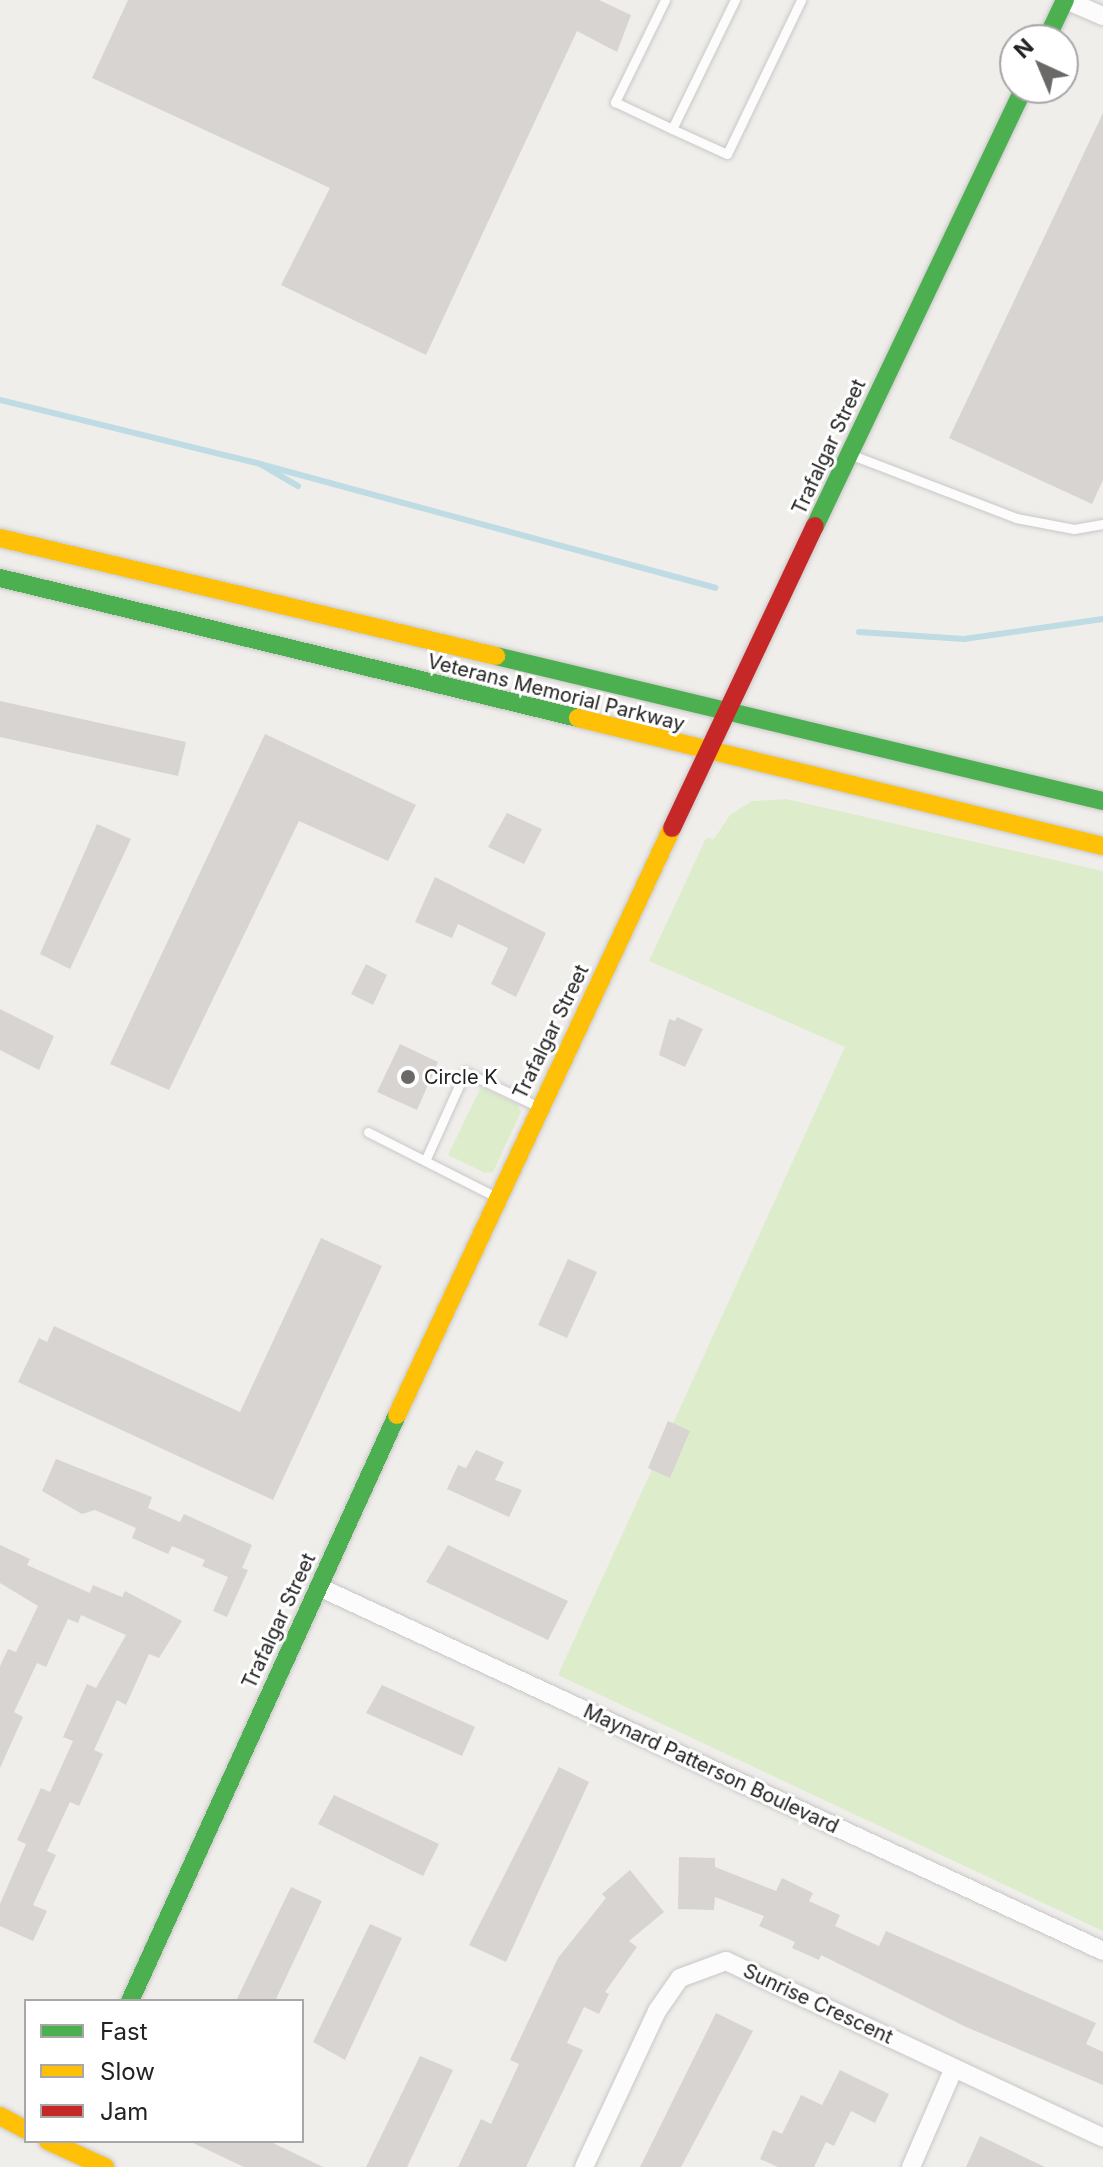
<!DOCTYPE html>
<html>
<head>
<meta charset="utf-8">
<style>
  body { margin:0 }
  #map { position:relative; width:1103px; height:2167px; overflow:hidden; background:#f0eeeb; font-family:Inter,sans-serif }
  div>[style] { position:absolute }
  .grass>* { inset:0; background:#ddeccb }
  .stream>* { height:6px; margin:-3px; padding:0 3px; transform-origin:3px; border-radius:3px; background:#bfdbe3 }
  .building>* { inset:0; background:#d7d4d2 }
  .roads { filter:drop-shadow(0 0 2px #c9c8c7) drop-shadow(0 0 2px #c9c8c7) }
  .lane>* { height:9px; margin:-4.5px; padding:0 4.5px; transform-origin:4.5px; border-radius:4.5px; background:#fdfcfc }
  .street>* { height:18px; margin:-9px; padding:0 9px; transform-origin:9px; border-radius:9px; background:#fdfcfc }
  .fast>* { height:18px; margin:-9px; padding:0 9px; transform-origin:9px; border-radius:9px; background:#4caf50 }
  .slow>* { height:18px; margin:-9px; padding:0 9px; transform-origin:9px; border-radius:9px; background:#ffc107 }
  .jam>* { height:18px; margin:-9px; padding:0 9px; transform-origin:9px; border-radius:9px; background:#c62828 }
  .dots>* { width:22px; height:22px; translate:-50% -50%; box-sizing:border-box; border:4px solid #fff; border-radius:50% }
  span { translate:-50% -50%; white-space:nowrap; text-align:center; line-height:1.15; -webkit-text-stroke:6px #fff; paint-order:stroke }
  .street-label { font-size:20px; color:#222 }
  .poi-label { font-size:20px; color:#222 }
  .left { translate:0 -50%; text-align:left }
  .legend { position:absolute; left:24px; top:1999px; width:280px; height:144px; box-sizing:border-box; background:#fff; border:2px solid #a7a7a7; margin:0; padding:10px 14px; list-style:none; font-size:24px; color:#222 }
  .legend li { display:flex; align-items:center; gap:16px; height:40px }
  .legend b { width:40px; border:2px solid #a7a7a7 }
  .north { position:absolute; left:999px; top:24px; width:80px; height:80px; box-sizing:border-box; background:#fff; border:2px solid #a7a7a7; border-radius:50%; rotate:316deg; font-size:22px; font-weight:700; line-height:32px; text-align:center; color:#222 }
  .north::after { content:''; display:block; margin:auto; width:28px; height:36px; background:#6a6968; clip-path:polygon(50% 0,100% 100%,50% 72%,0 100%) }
</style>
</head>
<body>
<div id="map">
  <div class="grass">
    <i style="clip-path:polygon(786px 799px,1103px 871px,1103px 1931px,558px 1675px,845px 1047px,649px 961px,706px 838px,714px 839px,730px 815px,752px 801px)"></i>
    <i style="clip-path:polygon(481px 1087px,517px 1104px,521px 1112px,493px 1172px,485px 1173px,448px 1155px)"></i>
  </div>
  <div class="stream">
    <i style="left:0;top:400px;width:268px;rotate:13.8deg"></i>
    <i style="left:260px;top:464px;width:44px;rotate:30.1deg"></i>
    <i style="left:260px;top:464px;width:472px;rotate:15.2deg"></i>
    <i style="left:859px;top:632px;width:105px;rotate:3.8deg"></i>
    <i style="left:964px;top:639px;width:140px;rotate:-8.2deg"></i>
  </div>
  <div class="building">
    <i style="clip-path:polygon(128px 0,599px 0,631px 15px,617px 52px,577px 31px,426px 355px,281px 285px,330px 188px,92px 78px)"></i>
    <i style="clip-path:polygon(1103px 113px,1103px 480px,1092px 504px,949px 438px)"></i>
    <i style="clip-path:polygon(0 701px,186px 742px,178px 776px,0 737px)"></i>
    <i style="clip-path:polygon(265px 734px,416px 805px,388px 861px,299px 821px,169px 1090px,110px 1064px)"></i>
    <i style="clip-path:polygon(507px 813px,542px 829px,524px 864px,488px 847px)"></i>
    <i style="clip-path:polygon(97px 824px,131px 839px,70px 969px,40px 954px)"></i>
    <i style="clip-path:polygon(435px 877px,546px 933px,516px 997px,491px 984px,508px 948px,458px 924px,452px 938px,415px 922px)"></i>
    <i style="clip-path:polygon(366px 964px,387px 975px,373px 1005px,351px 994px)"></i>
    <i style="clip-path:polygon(0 1009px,54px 1036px,39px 1070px,0 1050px)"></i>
    <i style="clip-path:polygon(677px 1017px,703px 1029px,685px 1067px,659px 1055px,669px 1019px,675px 1021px)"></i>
    <i style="clip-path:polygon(400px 1044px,438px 1062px,417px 1110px,377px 1092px)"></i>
    <i style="clip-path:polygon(321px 1238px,382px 1266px,273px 1500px,18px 1382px,39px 1338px,47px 1342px,54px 1326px,240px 1412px)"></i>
    <i style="clip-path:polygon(568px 1259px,597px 1272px,567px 1338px,538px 1325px)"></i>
    <i style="clip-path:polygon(668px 1421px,690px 1431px,670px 1478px,648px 1468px)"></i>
    <i style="clip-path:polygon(476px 1450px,504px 1462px,495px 1480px,522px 1490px,509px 1517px,447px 1489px,458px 1465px,466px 1468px)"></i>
    <i style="clip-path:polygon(56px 1459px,152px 1497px,148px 1508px,180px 1522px,184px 1514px,252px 1545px,242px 1568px,248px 1570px,227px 1617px,213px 1611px,228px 1577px,202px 1566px,205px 1560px,172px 1546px,168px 1554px,132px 1538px,136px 1528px,95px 1510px,82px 1514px,42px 1491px)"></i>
    <i style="clip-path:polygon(0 1545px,30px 1559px,27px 1565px,90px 1593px,93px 1585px,122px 1597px,125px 1591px,182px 1621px,159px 1658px,149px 1654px,126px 1705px,117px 1700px,94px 1750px,103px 1754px,79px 1806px,70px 1802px,47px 1851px,56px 1855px,33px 1905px,47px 1911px,33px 1941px,0 1926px,0 1904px,26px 1844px,17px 1840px,41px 1788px,50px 1792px,73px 1741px,63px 1737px,87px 1684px,96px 1688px,126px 1635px,81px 1615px,78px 1623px,68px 1619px,46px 1667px,37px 1663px,14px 1712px,23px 1717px,0 1768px,0 1666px,8px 1649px,16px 1652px,38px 1606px,0 1583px)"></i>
    <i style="clip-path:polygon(448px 1545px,568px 1601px,548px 1640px,426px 1582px)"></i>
    <i style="clip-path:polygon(382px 1685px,475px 1727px,462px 1756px,366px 1713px)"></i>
    <i style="clip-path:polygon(559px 1767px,589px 1782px,506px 1962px,469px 1945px)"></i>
    <i style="clip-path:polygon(334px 1795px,439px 1844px,423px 1876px,318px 1824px)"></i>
    <i style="clip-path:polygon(679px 1857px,715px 1858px,715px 1867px,776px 1891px,782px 1878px,813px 1893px,809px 1901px,840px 1915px,835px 1926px,879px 1946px,886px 1931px,1096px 2023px,1086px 2044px,1103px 2052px,1103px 2085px,966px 2027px,821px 1955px,819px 1960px,792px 1948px,795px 1942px,759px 1926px,764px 1916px,715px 1897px,714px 1910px,678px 1909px)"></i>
    <i style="clip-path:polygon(630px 1870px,664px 1912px,629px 1941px,637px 1947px,605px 1992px,609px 1994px,599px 2014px,584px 2007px,567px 2043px,583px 2050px,526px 2167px,458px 2167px,481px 2119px,491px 2124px,519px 2064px,510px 2060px,558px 1958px,606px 1898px,602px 1894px)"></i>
    <i style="clip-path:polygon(291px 1887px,322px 1901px,275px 2001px,236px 2001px)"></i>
    <i style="clip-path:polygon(370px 1924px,402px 1938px,345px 2060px,313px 2042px)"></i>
    <i style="clip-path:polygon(716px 2013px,753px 2031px,681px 2167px,640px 2167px)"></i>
    <i style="clip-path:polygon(420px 2056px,453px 2070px,407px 2167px,366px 2167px)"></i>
    <i style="clip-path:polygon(840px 2070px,889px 2094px,875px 2123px,851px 2111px,834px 2146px,826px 2142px,814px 2167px,778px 2167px,760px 2159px,773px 2130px,782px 2134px,801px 2095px,822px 2105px)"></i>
    <i style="clip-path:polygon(980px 2136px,1045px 2167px,966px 2167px)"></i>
    <i style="clip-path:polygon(189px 2141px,269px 2141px,323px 2167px,244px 2167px)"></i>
  </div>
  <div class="roads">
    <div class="lane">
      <i style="left:665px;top:0;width:114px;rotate:116.1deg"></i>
      <i style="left:615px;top:102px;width:63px;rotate:25.3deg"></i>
      <i style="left:672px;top:129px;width:144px;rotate:-64deg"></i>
      <i style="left:672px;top:129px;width:60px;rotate:24.4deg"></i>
      <i style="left:727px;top:154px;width:171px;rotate:-64.3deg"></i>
      <i style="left:852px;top:455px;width:176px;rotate:21deg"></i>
      <i style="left:1016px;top:518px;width:59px;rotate:10.7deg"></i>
      <i style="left:1074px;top:529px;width:29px;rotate:-10deg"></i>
      <i style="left:368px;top:1132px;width:141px;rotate:26.9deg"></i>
      <i style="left:425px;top:1161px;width:98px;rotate:-65.8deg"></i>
      <i style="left:465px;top:1072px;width:80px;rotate:25.3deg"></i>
    </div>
    <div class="street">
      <i style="left:1066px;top:0;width:40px;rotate:23.4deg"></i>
      <i style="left:319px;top:1587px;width:864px;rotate:24.9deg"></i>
      <i style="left:584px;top:2167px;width:172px;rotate:-64.9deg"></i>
      <i style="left:657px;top:2011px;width:40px;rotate:-55.1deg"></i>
      <i style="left:680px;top:1978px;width:49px;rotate:-20.3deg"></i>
      <i style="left:726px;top:1961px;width:416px;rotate:25.1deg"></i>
      <i style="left:911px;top:2167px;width:108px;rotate:-66.5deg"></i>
    </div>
    <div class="fast">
      <i style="left:1046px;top:40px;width:44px;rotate:-64.6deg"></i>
      <i style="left:815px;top:526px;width:485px;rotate:-64.5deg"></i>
      <i style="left:0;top:578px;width:595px;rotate:13.62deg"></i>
      <i style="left:496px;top:656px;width:624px;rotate:13.44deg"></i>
      <i style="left:130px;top:2001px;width:644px;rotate:-65.5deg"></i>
    </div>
    <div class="slow">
      <i style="left:0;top:538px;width:510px;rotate:13.38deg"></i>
      <i style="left:578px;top:718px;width:540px;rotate:13.7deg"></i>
      <i style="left:397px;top:1415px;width:648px;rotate:-64.9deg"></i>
      <i style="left:0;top:2116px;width:30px;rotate:28deg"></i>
      <i style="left:48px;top:2141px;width:63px;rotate:24.5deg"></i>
    </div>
    <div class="jam">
      <i style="left:672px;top:828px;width:334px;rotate:-64.7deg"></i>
    </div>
  </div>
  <div class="dots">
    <i style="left:408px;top:1077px;background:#6a6968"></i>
  </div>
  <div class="street-label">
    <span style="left:829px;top:447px;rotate:-65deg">Trafalgar Street</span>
    <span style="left:556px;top:693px;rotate:14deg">Veterans Memorial Parkway</span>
    <span style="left:551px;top:1032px;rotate:-64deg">Trafalgar Street</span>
    <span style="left:279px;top:1621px;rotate:-65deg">Trafalgar Street</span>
    <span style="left:711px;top:1769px;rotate:25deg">Maynard Patterson Boulevard</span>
    <span style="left:818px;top:2004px;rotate:25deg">Sunrise Crescent</span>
  </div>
  <div class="poi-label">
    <span class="left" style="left:424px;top:1077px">Circle K</span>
  </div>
  <ul class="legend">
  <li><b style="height:10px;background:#4caf50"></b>Fast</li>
  <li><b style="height:10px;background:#ffc107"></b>Slow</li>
  <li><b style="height:10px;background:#c62828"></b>Jam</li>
  </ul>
  <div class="north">N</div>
</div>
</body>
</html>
